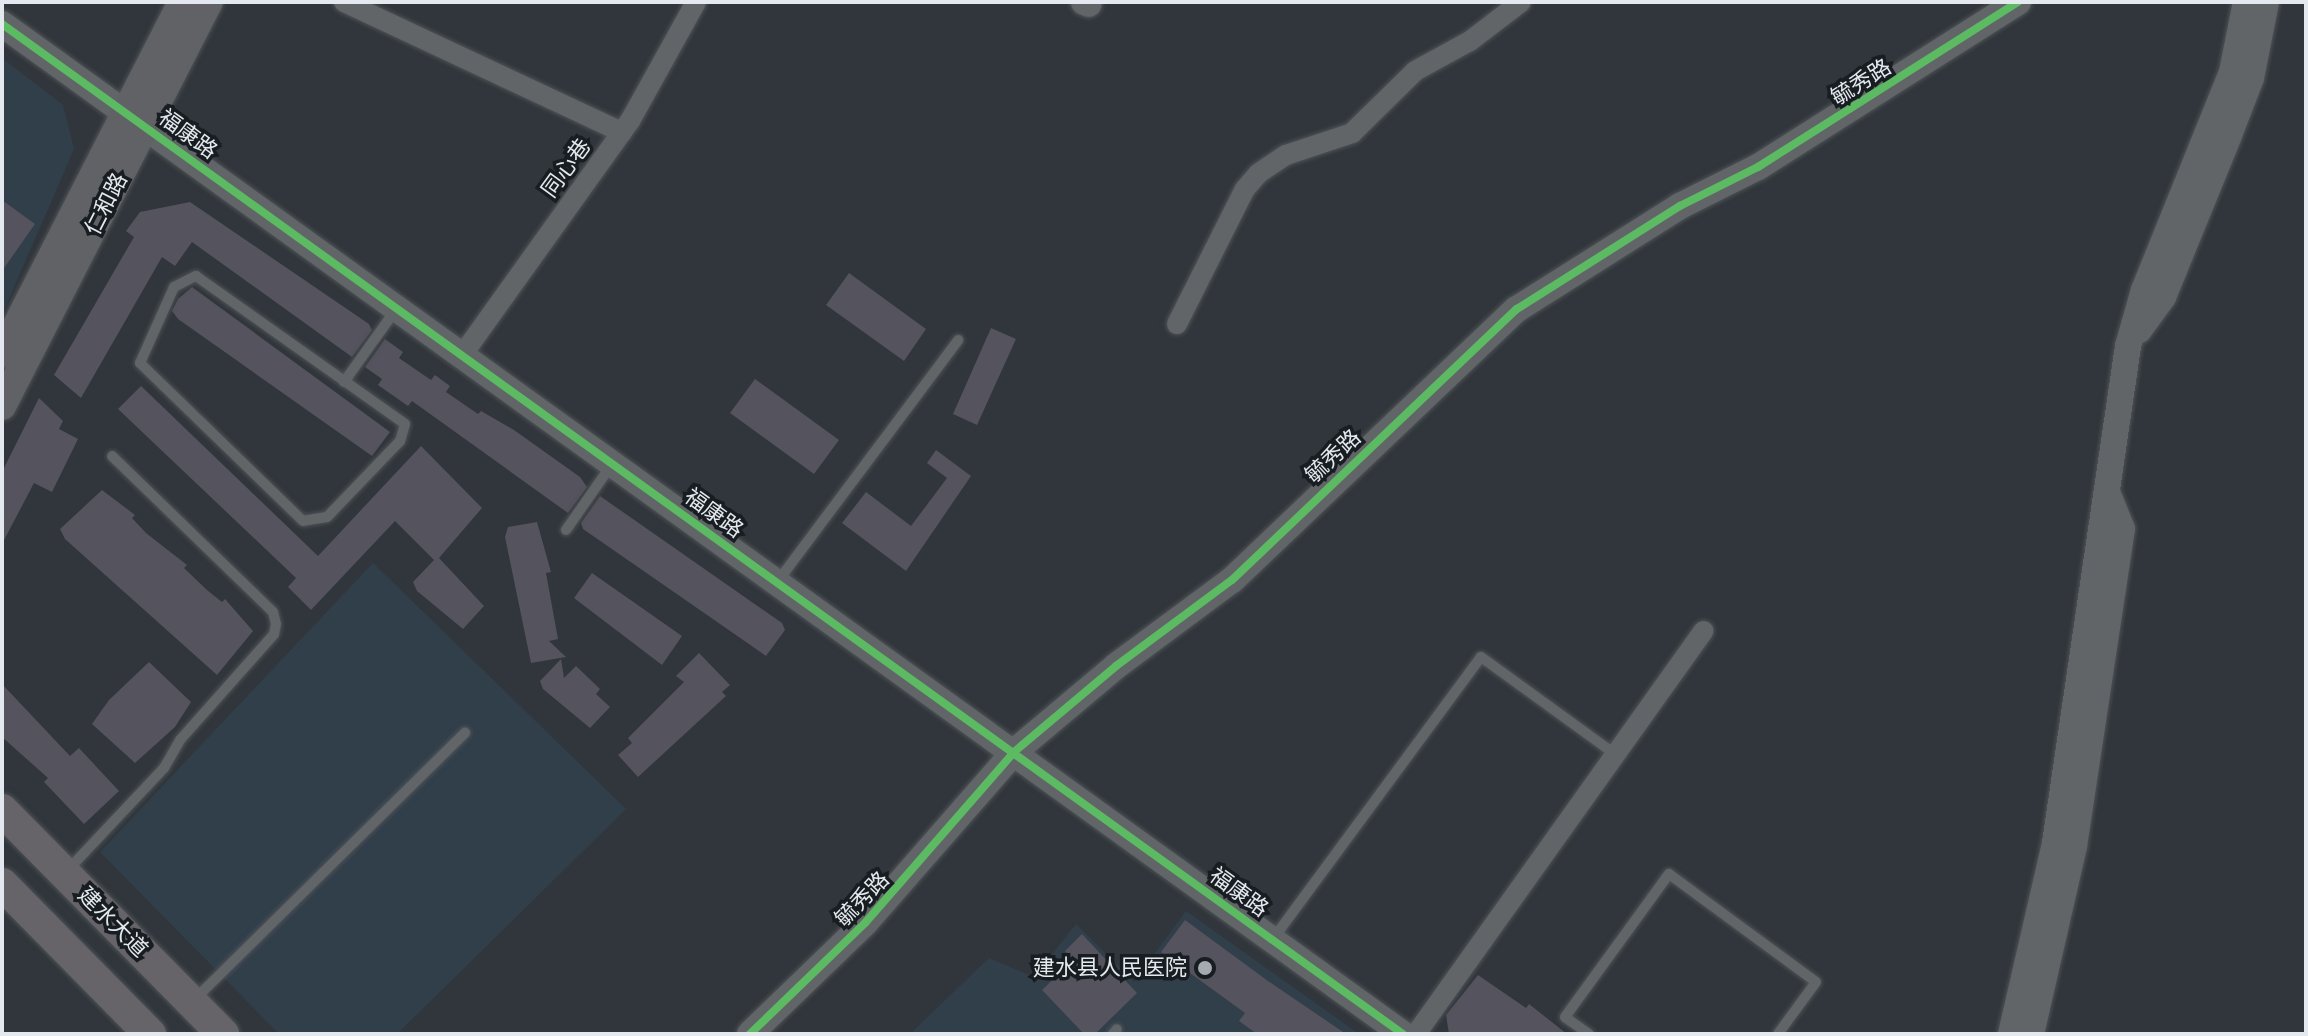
<!DOCTYPE html>
<html>
<head>
<meta charset="utf-8">
<style>
  body { margin:0 }
  #map { position:relative; width:2308px; height:1036px; overflow:hidden; background:#30363b; font-family:Figtree,"Noto Sans SC",sans-serif }
  div>[style] { position:absolute }
  .built>* { inset:0; background:#313f4b }
  .building>* { inset:0; background:#54535e }
  .roads { filter:drop-shadow(0 0 2px #4e5257) drop-shadow(0 0 2px #4e5257) }
  .service>* { height:10px; margin:-5px; padding:0 5px; transform-origin:5px; border-radius:5px; background:#616568 }
  .minor>* { height:20px; margin:-10px; padding:0 10px; transform-origin:10px; border-radius:10px; background:#616568 }
  .tertiary>* { height:26px; margin:-13px; padding:0 13px; transform-origin:13px; border-radius:13px; background:#616568 }
  .secondary>* { height:28px; margin:-14px; padding:0 14px; transform-origin:14px; border-radius:14px; background:#616266 }
  .primary>* { height:32px; margin:-16px; padding:0 16px; transform-origin:16px; border-radius:16px; background:#666469 }
  .cycleway>* { height:8px; margin:-4px; padding:0 4px; transform-origin:4px; border-radius:4px; background:#5cba63 }
  .dots>* { width:22px; height:22px; translate:-50% -50%; box-sizing:border-box; border:4px solid #181d21; border-radius:50% }
  span { translate:-50% -50%; white-space:nowrap; text-align:center; line-height:1.15; -webkit-text-stroke:7px #181d21; paint-order:stroke }
  .street-label { font-size:22px; color:#e3e9ef }
  .poi-label { font-size:22px; color:#e3e9ef }
  .right { translate:-100% -50%; text-align:right }
  .frame { position:absolute; inset:0; border:4px solid #e3e9ef; pointer-events:none }
</style>
</head>
<body>
<div id="map">
  <div class="built">
    <i style="clip-path:polygon(2px 58px,63px 105px,74px 149px,2px 315px)"></i>
    <i style="clip-path:polygon(373px 563px,626px 809px,397px 1034px,279px 1034px,100px 852px)"></i>
    <i style="clip-path:polygon(1186px 911px,1359px 1034px,910px 1034px,989px 958px,1034px 977px,1076px 924px,1134px 982px)"></i>
  </div>
  <div class="building">
    <i style="clip-path:polygon(2px 200px,35px 224px,2px 271px)"></i>
    <i style="clip-path:polygon(190px 202px,369px 324px,372px 330px,352px 357px,192px 242px,175px 266px,162px 257px,81px 398px,54px 375px,134px 237px,126px 231px,140px 212px)"></i>
    <i style="clip-path:polygon(849px 273px,926px 329px,904px 361px,826px 305px)"></i>
    <i style="clip-path:polygon(192px 287px,390px 432px,372px 456px,178px 319px,172px 311px,178px 299px)"></i>
    <i style="clip-path:polygon(991px 328px,1016px 339px,977px 425px,953px 414px)"></i>
    <i style="clip-path:polygon(385px 339px,403px 352px,399px 358px,431px 380px,435px 375px,450px 386px,446px 392px,478px 414px,481px 411px,514px 430px,580px 477px,587px 487px,568px 513px,412px 401px,408px 406px,378px 385px,382px 379px,365px 367px)"></i>
    <i style="clip-path:polygon(755px 379px,839px 440px,814px 474px,730px 413px)"></i>
    <i style="clip-path:polygon(141px 386px,318px 556px,421px 446px,482px 508px,439px 558px,484px 606px,463px 629px,417px 591px,413px 582px,434px 560px,395px 521px,311px 610px,288px 587px,296px 578px,118px 409px)"></i>
    <i style="clip-path:polygon(39px 398px,63px 421px,59px 429px,78px 439px,52px 492px,34px 483px,2px 544px,4px 468px)"></i>
    <i style="clip-path:polygon(936px 450px,971px 476px,906px 571px,842px 523px,866px 492px,911px 526px,947px 478px,927px 463px)"></i>
    <i style="clip-path:polygon(102px 490px,135px 515px,132px 518px,146px 533px,187px 565px,184px 568px,207px 590px,222px 602px,225px 599px,253px 631px,217px 675px,65px 539px,60px 529px)"></i>
    <i style="clip-path:polygon(600px 496px,782px 623px,785px 630px,766px 656px,583px 529px,581px 523px)"></i>
    <i style="clip-path:polygon(537px 522px,551px 572px,546px 573px,558px 639px,549px 641px,566px 657px,531px 663px,505px 537px,508px 527px)"></i>
    <i style="clip-path:polygon(592px 573px,682px 636px,662px 665px,574px 598px)"></i>
    <i style="clip-path:polygon(699px 653px,730px 685px,722px 692px,726px 696px,638px 777px,618px 755px,632px 743px,628px 738px,684px 682px,676px 676px)"></i>
    <i style="clip-path:polygon(561px 659px,564px 678px,576px 666px,600px 689px,596px 694px,610px 707px,590px 728px,543px 689px,540px 681px)"></i>
    <i style="clip-path:polygon(149px 662px,191px 702px,175px 727px,135px 763px,92px 724px,109px 700px)"></i>
    <i style="clip-path:polygon(2px 684px,70px 756px,79px 748px,119px 791px,84px 824px,44px 782px,48px 778px,2px 737px)"></i>
    <i style="clip-path:polygon(1185px 920px,1268px 981px,1346px 1034px,1257px 1034px,1239px 1021px,1245px 1013px,1161px 952px)"></i>
    <i style="clip-path:polygon(1082px 934px,1137px 993px,1095px 1034px,1084px 1034px,1042px 990px,1073px 960px,1065px 951px)"></i>
    <i style="clip-path:polygon(1478px 975px,1526px 1008px,1529px 1004px,1567px 1034px,1449px 1034px,1446px 1015px)"></i>
  </div>
  <div class="roads">
    <div class="service">
      <i style="left:196px;top:276px;width:256px;rotate:35.3deg"></i>
      <i style="left:405px;top:424px;width:18px;rotate:106deg"></i>
      <i style="left:400px;top:441px;width:105px;rotate:133.8deg"></i>
      <i style="left:327px;top:517px;width:24px;rotate:171deg"></i>
      <i style="left:303px;top:521px;width:227px;rotate:-135.9deg"></i>
      <i style="left:140px;top:363px;width:83px;rotate:-65.9deg"></i>
      <i style="left:174px;top:287px;width:25px;rotate:-27deg"></i>
      <i style="left:344px;top:382px;width:91px;rotate:-54.4deg"></i>
      <i style="left:566px;top:530px;width:82px;rotate:-55deg"></i>
      <i style="left:778px;top:581px;width:301px;rotate:-53.2deg"></i>
      <i style="left:66px;top:872px;width:143px;rotate:-46.7deg"></i>
      <i style="left:164px;top:768px;width:32px;rotate:-60deg"></i>
      <i style="left:180px;top:740px;width:142px;rotate:-48.4deg"></i>
      <i style="left:274px;top:634px;width:10px;rotate:-79deg"></i>
      <i style="left:276px;top:624px;width:12px;rotate:-104deg"></i>
      <i style="left:273px;top:612px;width:224px;rotate:-135.9deg"></i>
      <i style="left:1273px;top:939px;width:350px;rotate:-53.6deg"></i>
      <i style="left:1481px;top:657px;width:165px;rotate:35.9deg"></i>
      <i style="left:196px;top:998px;width:378px;rotate:-44.6deg"></i>
      <i style="left:1113px;top:1034px;width:6px;rotate:-51deg"></i>
      <i style="left:1589px;top:1034px;width:29px;rotate:-145deg"></i>
      <i style="left:1565px;top:1017px;width:177px;rotate:-54deg"></i>
      <i style="left:1669px;top:874px;width:182px;rotate:36.3deg"></i>
      <i style="left:1816px;top:982px;width:64px;rotate:126.2deg"></i>
    </div>
    <div class="minor">
      <i style="left:344px;top:2px;width:307px;rotate:25.1deg"></i>
      <i style="left:1177px;top:324px;width:151px;rotate:-63.3deg"></i>
      <i style="left:1245px;top:189px;width:21px;rotate:-49deg"></i>
      <i style="left:1259px;top:173px;width:32px;rotate:-34deg"></i>
      <i style="left:1286px;top:155px;width:70px;rotate:-18.4deg"></i>
      <i style="left:1352px;top:133px;width:88px;rotate:-44.5deg"></i>
      <i style="left:1415px;top:71px;width:63px;rotate:-28.6deg"></i>
      <i style="left:1470px;top:41px;width:64px;rotate:-37.4deg"></i>
      <i style="left:463px;top:354px;width:287px;rotate:-54.4deg"></i>
      <i style="left:630px;top:121px;width:136px;rotate:-61deg"></i>
      <i style="left:1416px;top:1034px;width:495px;rotate:-54.5deg"></i>
    </div>
    <div class="tertiary">
      <i style="left:1084px;top:2px;width:5px;rotate:22deg"></i>
      <i style="left:2px;top:24px;width:1727px;rotate:35.79deg"></i>
      <i style="left:2139px;top:330px;width:41px;rotate:-54deg"></i>
      <i style="left:2163px;top:297px;width:175px;rotate:-67.8deg"></i>
      <i style="left:2229px;top:135px;width:61px;rotate:-68.9deg"></i>
      <i style="left:2251px;top:78px;width:77px;rotate:-78.8deg"></i>
      <i style="left:750px;top:1034px;width:160px;rotate:-44deg"></i>
      <i style="left:865px;top:923px;width:227px;rotate:-48.9deg"></i>
      <i style="left:1014px;top:752px;width:133px;rotate:-40.1deg"></i>
      <i style="left:1116px;top:666px;width:144px;rotate:-36.6deg"></i>
      <i style="left:1232px;top:580px;width:393px;rotate:-43.6deg"></i>
      <i style="left:1517px;top:309px;width:193px;rotate:-32.3deg"></i>
      <i style="left:1680px;top:206px;width:87px;rotate:-26.6deg"></i>
      <i style="left:1758px;top:167px;width:308px;rotate:-32.4deg"></i>
      <i style="left:2011px;top:1034px;width:196px;rotate:-77deg"></i>
      <i style="left:2055px;top:843px;width:502px;rotate:-81.64deg"></i>
      <i style="left:2128px;top:346px;width:58px;rotate:-74.1deg"></i>
      <i style="left:2144px;top:290px;width:235px;rotate:-68deg"></i>
      <i style="left:2232px;top:72px;width:71px;rotate:-78.7deg"></i>
      <i style="left:2031px;top:1034px;width:193px;rotate:-77.1deg"></i>
      <i style="left:2074px;top:846px;width:321px;rotate:-81.4deg"></i>
      <i style="left:2122px;top:529px;width:40px;rotate:-112deg"></i>
    </div>
    <div class="secondary">
      <i style="left:2px;top:354px;width:395px;rotate:-62.9deg"></i>
      <i style="left:2px;top:406px;width:454px;rotate:-62.9deg"></i>
    </div>
    <div class="primary">
      <i style="left:2px;top:810px;width:315px;rotate:45.4deg"></i>
      <i style="left:2px;top:884px;width:211px;rotate:45.4deg"></i>
    </div>
  </div>
  <div class="cycleway">
    <i style="left:2px;top:24px;width:1727px;rotate:35.79deg"></i>
    <i style="left:750px;top:1034px;width:160px;rotate:-44deg"></i>
    <i style="left:865px;top:923px;width:227px;rotate:-48.9deg"></i>
    <i style="left:1014px;top:752px;width:133px;rotate:-40.1deg"></i>
    <i style="left:1116px;top:666px;width:144px;rotate:-36.6deg"></i>
    <i style="left:1232px;top:580px;width:393px;rotate:-43.6deg"></i>
    <i style="left:1517px;top:309px;width:193px;rotate:-32.3deg"></i>
    <i style="left:1680px;top:206px;width:87px;rotate:-26.6deg"></i>
    <i style="left:1758px;top:167px;width:308px;rotate:-32.4deg"></i>
  </div>
  <div class="dots">
    <i style="left:1205px;top:968px;background:#a4aab0"></i>
  </div>
  <div class="street-label">
    <span style="left:1861px;top:82px;rotate:-32deg">毓秀路</span>
    <span style="left:188px;top:134px;rotate:36deg">福康路</span>
    <span style="left:566px;top:168px;rotate:-54deg">同心巷</span>
    <span style="left:106px;top:204px;rotate:-63deg">仁和路</span>
    <span style="left:1333px;top:456px;rotate:-43deg">毓秀路</span>
    <span style="left:714px;top:513px;rotate:36deg">福康路</span>
    <span style="left:1239px;top:892px;rotate:36deg">福康路</span>
    <span style="left:862px;top:899px;rotate:-46deg">毓秀路</span>
    <span style="left:113px;top:922px;rotate:45deg">建水大道</span>
  </div>
  <div class="poi-label">
    <span class="right" style="left:1187px;top:968px">建水县人民医院</span>
  </div>
  <div class="frame"></div>
</div>
</body>
</html>
